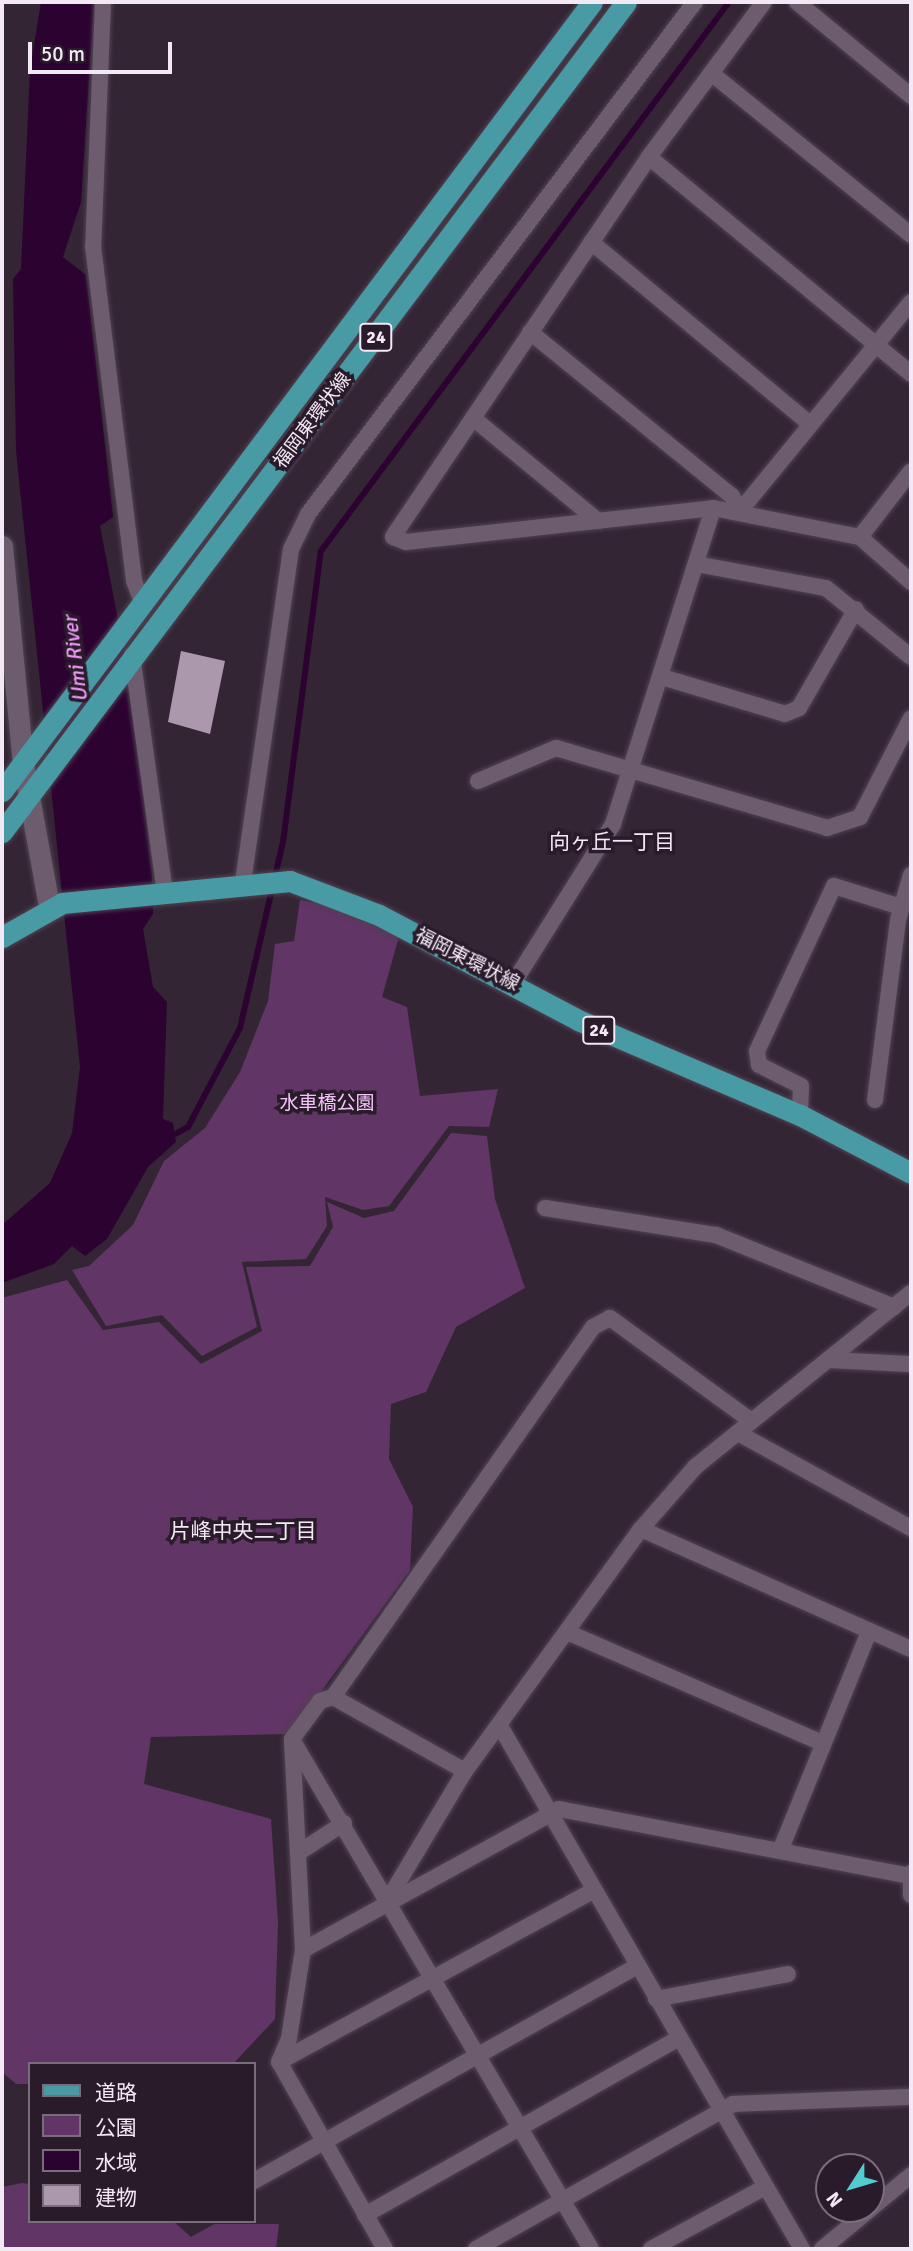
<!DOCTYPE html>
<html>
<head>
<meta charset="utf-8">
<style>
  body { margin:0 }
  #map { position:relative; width:913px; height:2251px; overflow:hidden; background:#342535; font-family:Signika,"Noto Sans JP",sans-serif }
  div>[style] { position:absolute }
  .green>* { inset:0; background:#613565 }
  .water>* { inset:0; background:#2c0231 }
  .stream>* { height:6px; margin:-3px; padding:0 3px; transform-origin:3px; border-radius:3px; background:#2c0231 }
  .building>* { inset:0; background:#ab98ac }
  .roads { filter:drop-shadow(0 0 2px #4f4351) drop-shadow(0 0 2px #4f4351) }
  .street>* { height:16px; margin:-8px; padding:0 8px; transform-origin:8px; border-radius:8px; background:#6d5c6e }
  .secondary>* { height:21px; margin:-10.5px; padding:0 10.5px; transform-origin:10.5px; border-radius:10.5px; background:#6d5c6e }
  .primary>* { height:21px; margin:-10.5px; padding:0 10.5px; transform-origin:10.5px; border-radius:10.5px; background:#489aa5 }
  span { translate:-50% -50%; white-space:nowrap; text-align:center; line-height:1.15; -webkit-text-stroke:7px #2a1b2b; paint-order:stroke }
  .shield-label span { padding:2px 5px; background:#2a1b2b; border:2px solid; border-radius:5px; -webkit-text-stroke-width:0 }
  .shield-label { font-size:18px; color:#f3e9f4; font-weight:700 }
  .street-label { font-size:19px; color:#f3e9f4 }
  .park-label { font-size:19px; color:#f4c3f8 }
  .water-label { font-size:21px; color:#ed9cf6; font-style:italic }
  .neighbourhood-label { font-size:21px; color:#f3e9f4 }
  .frame { position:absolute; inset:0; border:4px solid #f3e9f4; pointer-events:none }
  .legend { position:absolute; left:28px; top:2062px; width:228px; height:161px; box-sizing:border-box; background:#2a1b2b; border:2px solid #7a6d7b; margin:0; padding:9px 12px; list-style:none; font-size:21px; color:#f3e9f4 }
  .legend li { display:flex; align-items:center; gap:14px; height:35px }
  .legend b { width:35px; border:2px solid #7a6d7b }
  .north { position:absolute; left:815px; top:2153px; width:70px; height:70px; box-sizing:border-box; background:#2a1b2b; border:2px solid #7a6d7b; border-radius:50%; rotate:233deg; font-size:19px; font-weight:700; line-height:28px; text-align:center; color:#f3e9f4 }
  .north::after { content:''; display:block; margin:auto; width:24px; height:32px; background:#51ccd1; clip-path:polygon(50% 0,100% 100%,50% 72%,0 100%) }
  .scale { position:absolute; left:28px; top:42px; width:144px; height:32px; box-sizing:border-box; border:4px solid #f3e9f4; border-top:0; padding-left:9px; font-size:21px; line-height:24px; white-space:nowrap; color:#f3e9f4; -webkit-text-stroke:5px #2a1b2b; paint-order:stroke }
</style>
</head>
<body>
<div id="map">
  <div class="green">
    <i style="clip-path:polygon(300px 900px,337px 907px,400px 933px,382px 997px,407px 1007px,420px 1096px,498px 1089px,489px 1127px,449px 1126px,389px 1206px,363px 1210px,325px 1197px,327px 1226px,306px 1259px,242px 1262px,257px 1327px,202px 1356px,162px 1315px,106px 1326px,72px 1270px,89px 1266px,133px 1225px,164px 1161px,205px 1128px,240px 1072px,268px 1001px,275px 944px,294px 941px)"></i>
    <i style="clip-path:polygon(451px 1133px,487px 1136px,495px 1199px,525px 1288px,456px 1327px,426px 1392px,391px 1404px,389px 1459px,413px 1507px,410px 1570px,290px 1734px,151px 1737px,144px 1784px,271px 1819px,278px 1922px,275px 2019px,233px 2064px,30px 2064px,30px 2084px,16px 2084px,2px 2072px,2px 1298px,67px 1280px,103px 1330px,159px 1322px,201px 1364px,262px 1331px,246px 1267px,310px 1266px,333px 1227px,327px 1202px,364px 1218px,394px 1211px)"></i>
    <i style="clip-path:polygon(22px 2183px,30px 2184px,30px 2221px,173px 2221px,191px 2237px,214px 2224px,279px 2224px,276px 2249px,2px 2249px,2px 2187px)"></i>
  </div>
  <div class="water">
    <i style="clip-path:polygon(41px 2px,94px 2px,81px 202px,63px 257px,86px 275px,113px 517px,100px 526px,133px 698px,152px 876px,153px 914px,143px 929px,153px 987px,167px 1002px,163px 1119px,173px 1123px,176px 1142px,148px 1167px,107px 1239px,85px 1256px,72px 1246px,54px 1264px,2px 1283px,2px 1225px,50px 1183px,72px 1133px,80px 1067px,16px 451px,13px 279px,21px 269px,30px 70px)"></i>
  </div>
  <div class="stream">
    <i style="left:168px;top:1138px;width:23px;rotate:-29deg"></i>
    <i style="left:188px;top:1127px;width:112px;rotate:-62.3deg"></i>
    <i style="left:240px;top:1028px;width:191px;rotate:-77deg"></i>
    <i style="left:283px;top:842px;width:293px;rotate:-82.6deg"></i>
    <i style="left:321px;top:551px;width:684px;rotate:-53.38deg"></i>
  </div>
  <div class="building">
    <i style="clip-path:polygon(181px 651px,225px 661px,210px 734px,168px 722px)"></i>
  </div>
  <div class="roads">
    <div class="street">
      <i style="left:103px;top:2px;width:244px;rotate:92.3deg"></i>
      <i style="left:93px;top:246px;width:337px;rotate:83deg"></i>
      <i style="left:134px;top:581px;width:22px;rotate:69deg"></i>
      <i style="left:764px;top:2px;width:193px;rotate:126.6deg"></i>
      <i style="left:649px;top:157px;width:458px;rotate:124deg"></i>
      <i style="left:393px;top:537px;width:14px;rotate:21deg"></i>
      <i style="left:406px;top:542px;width:309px;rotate:-6.3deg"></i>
      <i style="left:713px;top:508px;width:150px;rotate:11.2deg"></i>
      <i style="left:860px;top:537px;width:68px;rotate:41.4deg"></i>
      <i style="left:797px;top:2px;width:148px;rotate:39.5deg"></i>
      <i style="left:711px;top:73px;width:257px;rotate:39deg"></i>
      <i style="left:649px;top:157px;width:340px;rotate:39.6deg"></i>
      <i style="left:591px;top:242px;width:285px;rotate:39.7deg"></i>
      <i style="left:530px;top:332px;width:260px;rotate:39.1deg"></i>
      <i style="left:732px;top:496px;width:17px;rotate:62deg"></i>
      <i style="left:473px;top:418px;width:162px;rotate:39.5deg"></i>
      <i style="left:740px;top:511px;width:270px;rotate:-50.7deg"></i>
      <i style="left:860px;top:537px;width:83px;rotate:-52.3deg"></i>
      <i style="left:696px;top:564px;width:132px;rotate:10.5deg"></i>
      <i style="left:826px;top:588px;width:109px;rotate:39.1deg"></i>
      <i style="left:132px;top:655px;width:239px;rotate:82.1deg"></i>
      <i style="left:662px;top:677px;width:128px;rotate:16.7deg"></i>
      <i style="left:785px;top:714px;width:15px;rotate:-23deg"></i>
      <i style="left:799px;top:708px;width:114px;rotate:-60.1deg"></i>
      <i style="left:478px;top:781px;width:85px;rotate:-22.9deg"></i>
      <i style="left:556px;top:748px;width:283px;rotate:16.4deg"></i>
      <i style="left:827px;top:828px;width:35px;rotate:-18deg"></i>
      <i style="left:860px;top:817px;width:111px;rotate:-62.7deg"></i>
      <i style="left:243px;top:882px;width:336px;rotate:-81.8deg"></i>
      <i style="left:291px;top:549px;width:39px;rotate:-64deg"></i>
      <i style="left:308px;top:514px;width:642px;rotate:-52.92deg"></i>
      <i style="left:514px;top:982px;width:186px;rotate:-57.9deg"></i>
      <i style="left:613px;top:824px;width:331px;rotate:-72.4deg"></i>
      <i style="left:875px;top:1100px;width:181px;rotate:-82.7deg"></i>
      <i style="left:898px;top:920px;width:47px;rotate:-73.9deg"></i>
      <i style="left:800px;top:1115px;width:29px;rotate:-88deg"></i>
      <i style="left:801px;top:1086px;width:47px;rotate:-153.4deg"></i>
      <i style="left:759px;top:1065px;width:14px;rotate:-98deg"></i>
      <i style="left:757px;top:1051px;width:182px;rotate:-65deg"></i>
      <i style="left:834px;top:886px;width:70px;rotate:17.4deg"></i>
      <i style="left:545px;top:1208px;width:173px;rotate:9deg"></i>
      <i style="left:716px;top:1235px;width:192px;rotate:22deg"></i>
      <i style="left:828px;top:1360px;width:83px;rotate:2.8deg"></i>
      <i style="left:738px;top:1433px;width:197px;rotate:28.8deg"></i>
      <i style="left:641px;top:1529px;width:295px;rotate:24deg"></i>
      <i style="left:567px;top:1632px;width:278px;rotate:23.5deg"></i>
      <i style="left:333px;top:1697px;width:151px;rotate:29.3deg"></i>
      <i style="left:500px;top:1726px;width:604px;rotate:60deg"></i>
      <i style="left:293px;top:1741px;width:589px;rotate:59.6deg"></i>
      <i style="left:780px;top:1851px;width:236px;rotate:-67.9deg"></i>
      <i style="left:298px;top:1853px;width:55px;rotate:-33.1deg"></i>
      <i style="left:911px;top:1873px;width:22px;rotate:90deg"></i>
      <i style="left:389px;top:1898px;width:148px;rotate:-59.1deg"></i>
      <i style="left:465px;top:1771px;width:299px;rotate:-54deg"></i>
      <i style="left:641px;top:1529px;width:82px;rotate:-48.9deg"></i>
      <i style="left:695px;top:1467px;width:277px;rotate:-38.9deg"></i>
      <i style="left:303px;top:1950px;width:292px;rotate:-28.8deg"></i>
      <i style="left:559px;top:1809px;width:357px;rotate:10.8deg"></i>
      <i style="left:656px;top:1999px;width:134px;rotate:-10.7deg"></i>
      <i style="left:279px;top:2062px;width:358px;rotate:-28.6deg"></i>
      <i style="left:254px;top:2181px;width:439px;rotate:-29.3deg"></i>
      <i style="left:365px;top:2215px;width:360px;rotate:-29.4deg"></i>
      <i style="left:385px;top:2249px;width:215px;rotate:-119.5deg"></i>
      <i style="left:279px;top:2062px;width:26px;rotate:-67deg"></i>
      <i style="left:289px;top:2038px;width:89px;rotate:-81deg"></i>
      <i style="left:303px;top:1950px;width:211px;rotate:-93deg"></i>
      <i style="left:292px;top:1739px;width:47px;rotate:-53.6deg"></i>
      <i style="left:320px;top:1701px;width:14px;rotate:-17deg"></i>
      <i style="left:333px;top:1697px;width:452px;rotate:-54.9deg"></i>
      <i style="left:593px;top:1327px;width:19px;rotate:-28deg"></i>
      <i style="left:610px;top:1318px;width:175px;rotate:36.1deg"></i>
      <i style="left:476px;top:2249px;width:295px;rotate:-29.4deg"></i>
      <i style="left:733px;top:2104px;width:178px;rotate:-2.3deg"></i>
      <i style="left:651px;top:2249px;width:130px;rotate:-28.5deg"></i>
      <i style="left:822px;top:2249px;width:116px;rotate:-39.7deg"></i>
    </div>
    <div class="secondary">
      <i style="left:2px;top:546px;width:219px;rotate:84.5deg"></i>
      <i style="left:23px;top:764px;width:144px;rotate:79.6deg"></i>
    </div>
    <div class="primary">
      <i style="left:2px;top:791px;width:985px;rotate:-53.21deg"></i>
      <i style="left:2px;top:832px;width:1038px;rotate:-53.06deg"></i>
      <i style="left:2px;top:937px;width:69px;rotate:-29.5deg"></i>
      <i style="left:62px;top:903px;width:229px;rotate:-5.5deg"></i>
      <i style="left:290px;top:881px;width:95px;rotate:20.9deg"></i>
      <i style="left:379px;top:915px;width:225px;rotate:27.8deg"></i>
      <i style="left:578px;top:1020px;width:241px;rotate:23.2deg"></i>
      <i style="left:800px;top:1115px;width:125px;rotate:27.6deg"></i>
    </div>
  </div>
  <div class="shield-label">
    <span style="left:376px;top:337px">24</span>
    <span style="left:599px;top:1030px">24</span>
  </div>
  <div class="street-label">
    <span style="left:313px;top:421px;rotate:-53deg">福岡東環状線</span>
    <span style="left:467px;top:960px;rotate:27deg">福岡東環状線</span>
  </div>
  <div class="park-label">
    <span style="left:327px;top:1104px">水車橋公園</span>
  </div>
  <div class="water-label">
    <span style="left:75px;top:659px;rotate:-97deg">Umi River</span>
  </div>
  <div class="neighbourhood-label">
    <span style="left:612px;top:842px">向ヶ丘一丁目</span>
    <span style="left:243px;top:1531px">片峰中央二丁目</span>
  </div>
  <div class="frame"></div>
  <ul class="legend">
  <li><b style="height:9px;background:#489aa5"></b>道路</li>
  <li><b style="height:19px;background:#613565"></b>公園</li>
  <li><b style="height:19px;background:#2c0231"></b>水域</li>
  <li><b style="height:19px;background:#ab98ac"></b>建物</li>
  </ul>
  <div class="north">N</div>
  <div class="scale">50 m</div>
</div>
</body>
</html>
